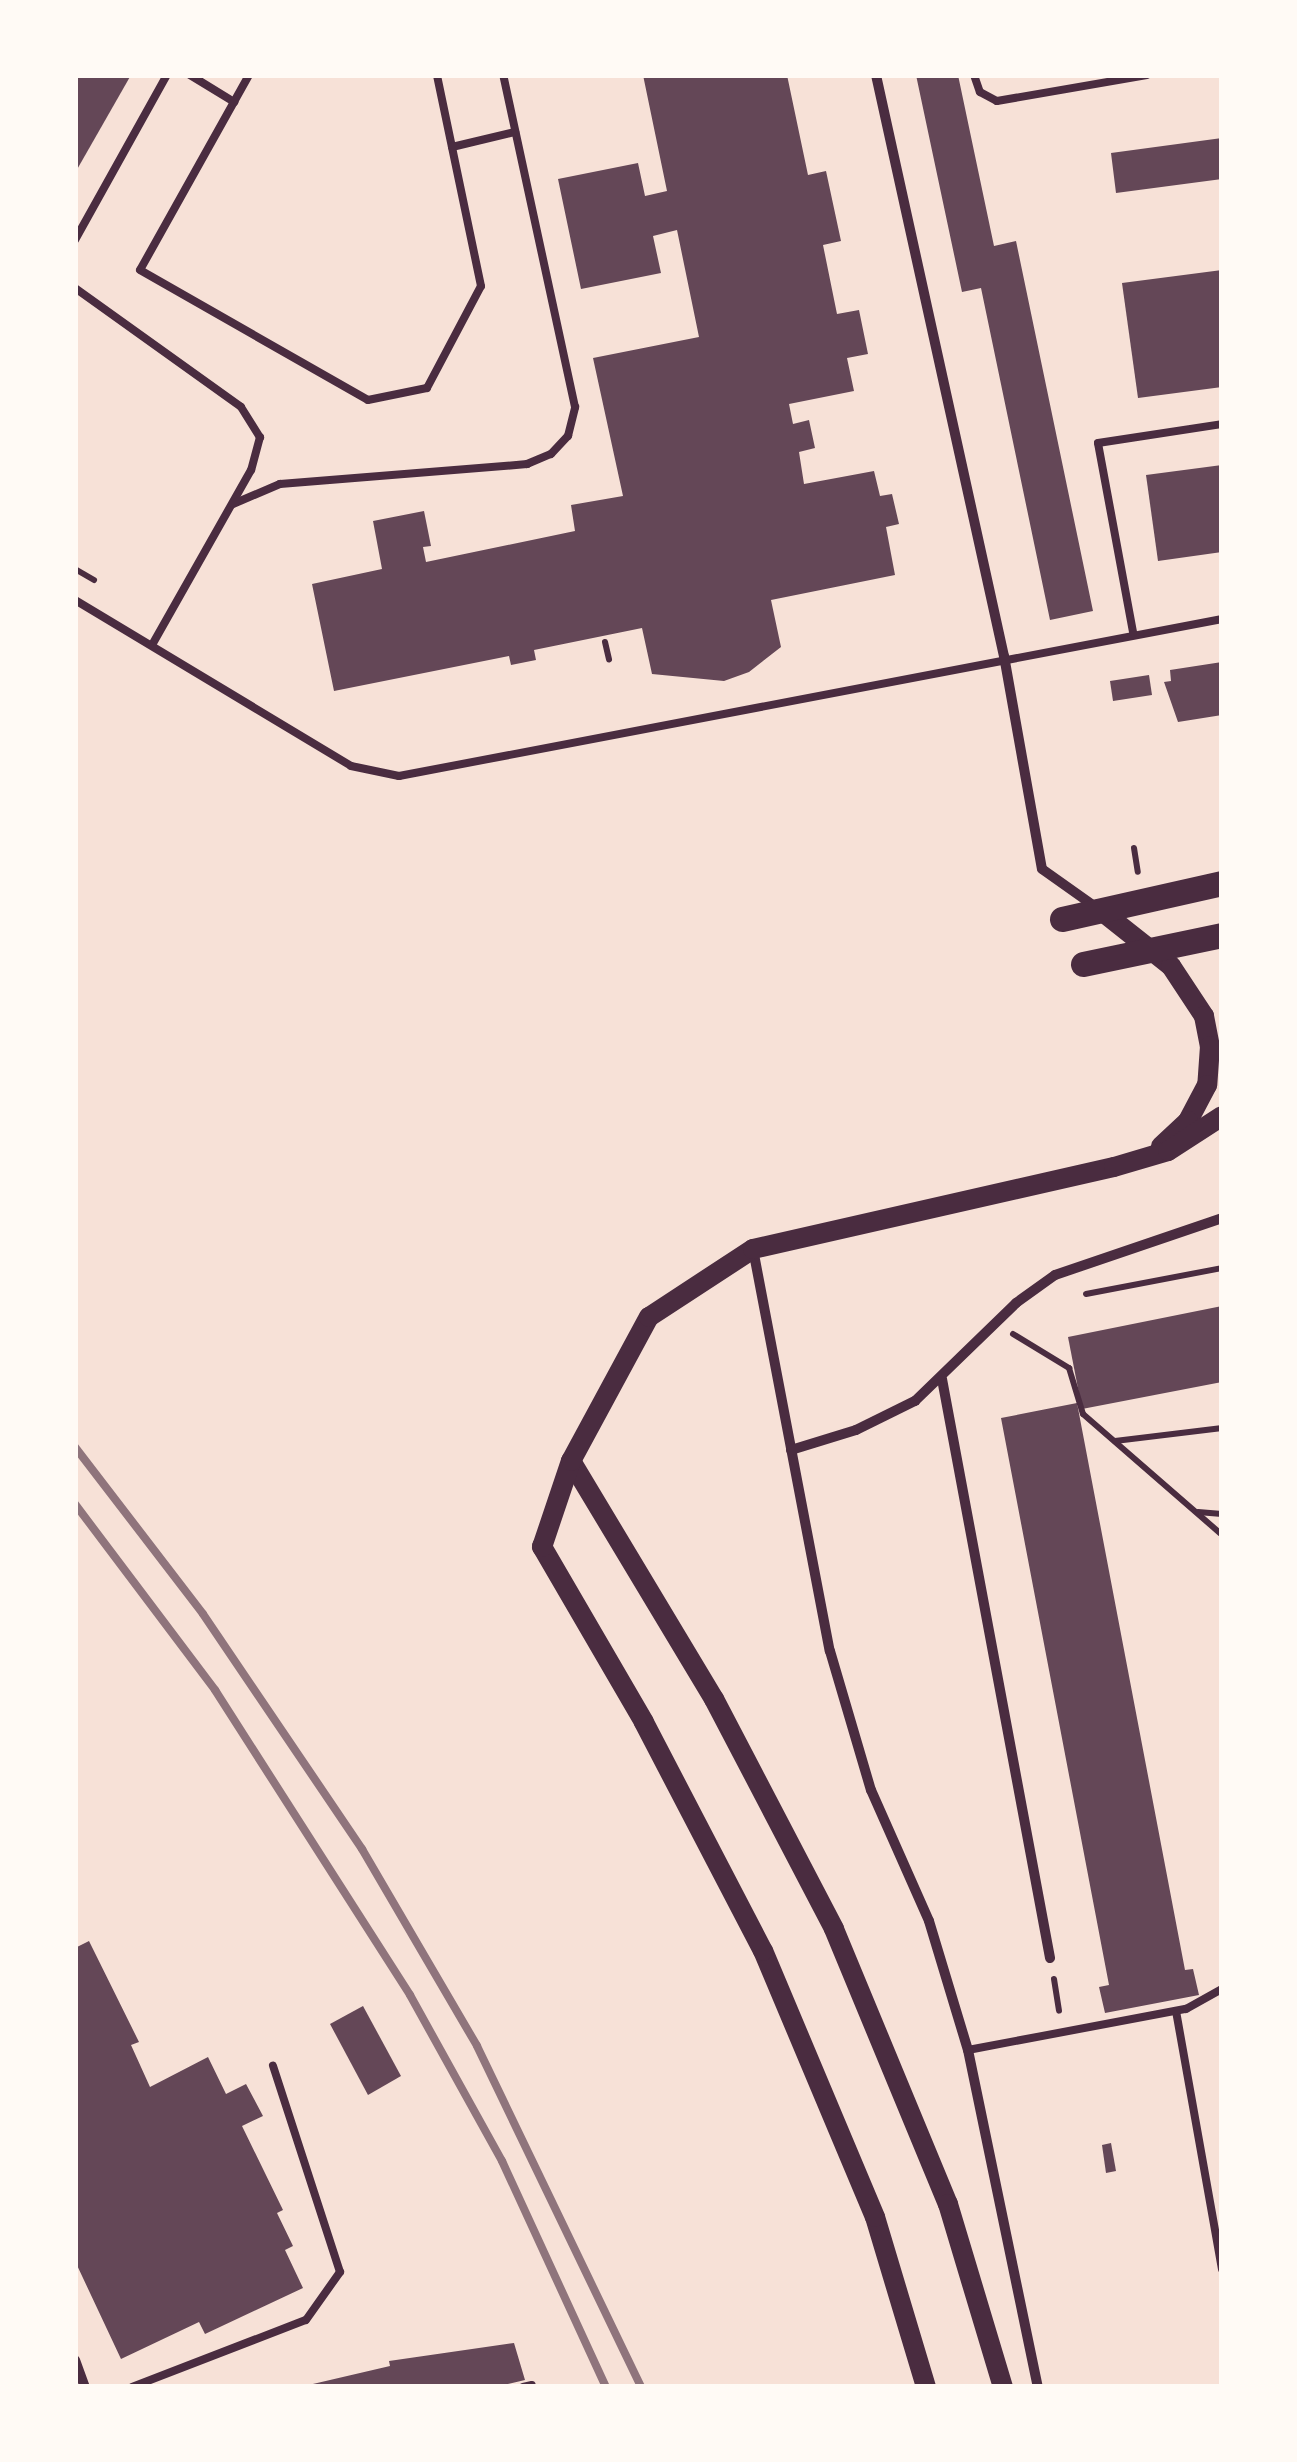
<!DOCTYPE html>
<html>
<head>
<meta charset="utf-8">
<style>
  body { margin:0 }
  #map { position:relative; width:1297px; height:2462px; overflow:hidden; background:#f7e1d7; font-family:"PT Sans",sans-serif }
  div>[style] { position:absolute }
  .building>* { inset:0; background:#644757 }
  .path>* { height:6px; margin:-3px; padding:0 3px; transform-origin:3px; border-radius:3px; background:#4a2c40 }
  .service>* { height:8px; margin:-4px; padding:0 4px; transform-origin:4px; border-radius:4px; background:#4a2c40 }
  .minor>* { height:10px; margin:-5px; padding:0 5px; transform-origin:5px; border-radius:5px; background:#4a2c40 }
  .secondary>* { height:20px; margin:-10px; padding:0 10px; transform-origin:10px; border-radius:10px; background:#4a2c40 }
  .primary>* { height:25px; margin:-12.5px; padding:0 12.5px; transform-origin:12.5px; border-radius:12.5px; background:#4a2c40 }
  .rail>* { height:8px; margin:-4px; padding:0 4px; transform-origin:4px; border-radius:4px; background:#8f747c }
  span { translate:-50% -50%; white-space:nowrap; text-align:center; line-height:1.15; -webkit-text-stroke:9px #fffaf5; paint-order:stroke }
  .frame { position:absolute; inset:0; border:78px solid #fffaf5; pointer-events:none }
</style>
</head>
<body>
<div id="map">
  <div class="building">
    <i style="clip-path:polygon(75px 75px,131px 75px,75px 173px)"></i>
    <i style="clip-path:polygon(643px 75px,787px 75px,808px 175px,826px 171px,841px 241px,823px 245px,837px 314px,859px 310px,868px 354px,847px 358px,854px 391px,789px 404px,793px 424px,809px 420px,815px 448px,799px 452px,804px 484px,874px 471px,880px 496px,892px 494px,899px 524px,886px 527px,895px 575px,771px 600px,781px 647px,749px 672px,724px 681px,652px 674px,642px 628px,534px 650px,536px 660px,511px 665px,509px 656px,334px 691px,312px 584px,382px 569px,373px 521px,424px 511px,431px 546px,423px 547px,426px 562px,575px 531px,571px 505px,623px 496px,593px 358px,699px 337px,677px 230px,653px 236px,661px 273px,581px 289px,558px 179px,638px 163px,645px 196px,667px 191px)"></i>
    <i style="clip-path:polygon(916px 75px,958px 75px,994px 246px,1016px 241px,1093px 611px,1050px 620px,981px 288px,962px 292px)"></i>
    <i style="clip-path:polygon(1222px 138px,1222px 179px,1116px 193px,1111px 153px)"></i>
    <i style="clip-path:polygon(1222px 270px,1222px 387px,1138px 398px,1122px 283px)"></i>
    <i style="clip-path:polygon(1222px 465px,1222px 552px,1158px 561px,1146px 475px)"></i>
    <i style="clip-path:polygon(1222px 662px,1222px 715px,1178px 722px,1164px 682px,1171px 681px,1170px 670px)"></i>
    <i style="clip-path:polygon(1149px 675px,1152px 695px,1113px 701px,1110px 681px)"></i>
    <i style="clip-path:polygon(1222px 1306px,1222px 1382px,1082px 1409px,1068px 1337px)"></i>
    <i style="clip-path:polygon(1077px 1403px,1185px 1970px,1193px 1969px,1199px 1995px,1105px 2013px,1099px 1987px,1109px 1985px,1001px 1418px)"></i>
    <i style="clip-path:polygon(89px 1941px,139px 2042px,131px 2045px,150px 2087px,208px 2057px,226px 2094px,246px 2084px,263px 2116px,242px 2126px,283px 2210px,277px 2213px,293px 2246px,285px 2250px,303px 2288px,205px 2334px,199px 2322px,121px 2359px,75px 2261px,75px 1948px)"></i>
    <i style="clip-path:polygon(363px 2006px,401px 2076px,368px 2095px,330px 2024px)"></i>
    <i style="clip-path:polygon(1111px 2143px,1116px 2171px,1106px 2173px,1102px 2145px)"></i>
    <i style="clip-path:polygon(514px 2343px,525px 2380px,495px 2387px,300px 2387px,390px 2366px,389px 2361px)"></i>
  </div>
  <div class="path">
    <i style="left:75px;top:569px;width:22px;rotate:30deg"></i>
    <i style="left:605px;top:642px;width:18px;rotate:77deg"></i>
    <i style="left:1134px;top:848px;width:24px;rotate:81deg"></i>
    <i style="left:1086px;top:1294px;width:138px;rotate:-10.8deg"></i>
    <i style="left:1013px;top:1334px;width:66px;rotate:31.3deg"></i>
    <i style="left:1069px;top:1368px;width:48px;rotate:73.1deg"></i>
    <i style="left:1083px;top:1414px;width:184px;rotate:41deg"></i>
    <i style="left:1115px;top:1441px;width:108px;rotate:-6.9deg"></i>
    <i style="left:1198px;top:1512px;width:24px;rotate:5deg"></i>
    <i style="left:1054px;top:1979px;width:32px;rotate:81deg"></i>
  </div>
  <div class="service">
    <i style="left:190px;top:75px;width:52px;rotate:31.5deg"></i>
    <i style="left:249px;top:75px;width:223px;rotate:119.2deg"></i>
    <i style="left:140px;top:270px;width:262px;rotate:29.7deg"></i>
    <i style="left:368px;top:400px;width:60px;rotate:-11.5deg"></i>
    <i style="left:427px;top:388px;width:115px;rotate:-62.1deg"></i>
    <i style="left:481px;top:286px;width:216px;rotate:-101.8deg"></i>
    <i style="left:974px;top:75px;width:18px;rotate:71deg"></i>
    <i style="left:980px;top:92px;width:19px;rotate:28deg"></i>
    <i style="left:997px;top:101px;width:152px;rotate:-9.8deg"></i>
    <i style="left:452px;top:147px;width:65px;rotate:-13.4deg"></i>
    <i style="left:75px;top:240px;width:189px;rotate:-60.9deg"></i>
    <i style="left:75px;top:288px;width:204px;rotate:35.6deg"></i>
    <i style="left:241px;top:407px;width:36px;rotate:58deg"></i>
    <i style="left:260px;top:437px;width:34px;rotate:105deg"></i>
    <i style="left:251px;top:470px;width:201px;rotate:119.5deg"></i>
    <i style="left:233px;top:504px;width:51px;rotate:-23.1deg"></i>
    <i style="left:280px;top:484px;width:248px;rotate:-4.6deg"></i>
    <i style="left:527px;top:464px;width:26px;rotate:-23deg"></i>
    <i style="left:551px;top:454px;width:25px;rotate:-47deg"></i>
    <i style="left:568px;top:436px;width:30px;rotate:-76deg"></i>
    <i style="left:575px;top:407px;width:340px;rotate:-102.2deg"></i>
    <i style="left:75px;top:600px;width:322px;rotate:31deg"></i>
    <i style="left:351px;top:766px;width:49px;rotate:11.8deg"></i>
    <i style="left:399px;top:776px;width:838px;rotate:-10.8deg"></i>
    <i style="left:1133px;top:632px;width:192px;rotate:-100.5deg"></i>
    <i style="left:1098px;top:443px;width:125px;rotate:-8.7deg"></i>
    <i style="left:1176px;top:2011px;width:262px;rotate:79.9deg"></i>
    <i style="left:968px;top:2050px;width:222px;rotate:-10.7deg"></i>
    <i style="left:1186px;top:2009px;width:41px;rotate:-29.1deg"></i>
    <i style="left:132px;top:2387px;width:186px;rotate:-21.1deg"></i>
    <i style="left:306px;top:2320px;width:59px;rotate:-54.7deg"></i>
    <i style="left:340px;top:2272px;width:217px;rotate:-108deg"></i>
    <i style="left:523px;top:2387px;width:9px;rotate:-13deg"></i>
  </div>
  <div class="minor">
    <i style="left:876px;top:75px;width:595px;rotate:77.58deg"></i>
    <i style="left:1004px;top:656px;width:216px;rotate:79.9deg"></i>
    <i style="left:1042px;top:869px;width:67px;rotate:35.3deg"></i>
    <i style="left:753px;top:1249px;width:409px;rotate:79.2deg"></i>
    <i style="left:830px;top:1651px;width:145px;rotate:73.6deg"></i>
    <i style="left:871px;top:1790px;width:143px;rotate:66.1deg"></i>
    <i style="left:929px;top:1921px;width:135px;rotate:73.2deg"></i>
    <i style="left:968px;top:2050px;width:344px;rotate:78.3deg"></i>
    <i style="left:942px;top:1379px;width:589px;rotate:79.43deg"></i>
    <i style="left:791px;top:1450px;width:68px;rotate:-17.1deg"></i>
    <i style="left:856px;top:1430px;width:66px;rotate:-26.2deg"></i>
    <i style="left:915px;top:1401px;width:141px;rotate:-44.1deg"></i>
    <i style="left:1016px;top:1303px;width:48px;rotate:-35.7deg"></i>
    <i style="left:1055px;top:1275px;width:176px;rotate:-18.8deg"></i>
    <i style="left:75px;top:2360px;width:29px;rotate:70deg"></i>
  </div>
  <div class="secondary">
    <i style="left:1099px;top:909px;width:92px;rotate:38.4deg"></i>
    <i style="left:1171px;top:966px;width:60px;rotate:56.6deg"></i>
    <i style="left:1204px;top:1016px;width:31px;rotate:79deg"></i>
    <i style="left:1210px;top:1046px;width:39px;rotate:94deg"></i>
    <i style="left:1207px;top:1085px;width:41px;rotate:117.8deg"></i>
    <i style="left:1188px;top:1121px;width:37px;rotate:137deg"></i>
    <i style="left:571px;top:1461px;width:278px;rotate:59deg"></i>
    <i style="left:714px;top:1699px;width:259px;rotate:62.4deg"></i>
    <i style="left:834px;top:1929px;width:298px;rotate:67.5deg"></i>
    <i style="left:948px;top:2204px;width:191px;rotate:73.3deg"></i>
    <i style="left:926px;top:2387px;width:177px;rotate:-106.7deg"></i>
    <i style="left:875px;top:2217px;width:289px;rotate:-112.8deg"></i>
    <i style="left:763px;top:1951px;width:258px;rotate:-117.5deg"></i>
    <i style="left:644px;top:1722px;width:203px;rotate:-120.2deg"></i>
    <i style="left:542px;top:1547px;width:91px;rotate:-71.4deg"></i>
    <i style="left:571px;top:1461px;width:164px;rotate:-61.6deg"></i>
    <i style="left:649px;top:1317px;width:124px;rotate:-33.2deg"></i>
    <i style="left:753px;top:1249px;width:370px;rotate:-12.8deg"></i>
    <i style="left:1114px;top:1167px;width:56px;rotate:-16.5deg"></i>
    <i style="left:1168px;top:1151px;width:64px;rotate:-32.9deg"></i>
  </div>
  <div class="primary">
    <i style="left:1062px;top:919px;width:164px;rotate:-12.7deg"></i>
    <i style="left:1083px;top:964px;width:142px;rotate:-11.8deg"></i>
  </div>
  <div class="rail">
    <i style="left:75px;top:1447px;width:210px;rotate:52.5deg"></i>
    <i style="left:203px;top:1614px;width:284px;rotate:55.9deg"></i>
    <i style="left:362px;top:1849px;width:228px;rotate:59.7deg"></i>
    <i style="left:477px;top:2046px;width:378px;rotate:64.3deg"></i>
    <i style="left:75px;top:1504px;width:233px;rotate:53deg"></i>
    <i style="left:215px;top:1690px;width:362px;rotate:57.4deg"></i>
    <i style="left:410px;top:1995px;width:190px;rotate:61deg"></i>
    <i style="left:502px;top:2161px;width:249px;rotate:65.3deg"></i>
  </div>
  <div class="frame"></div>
</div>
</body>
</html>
